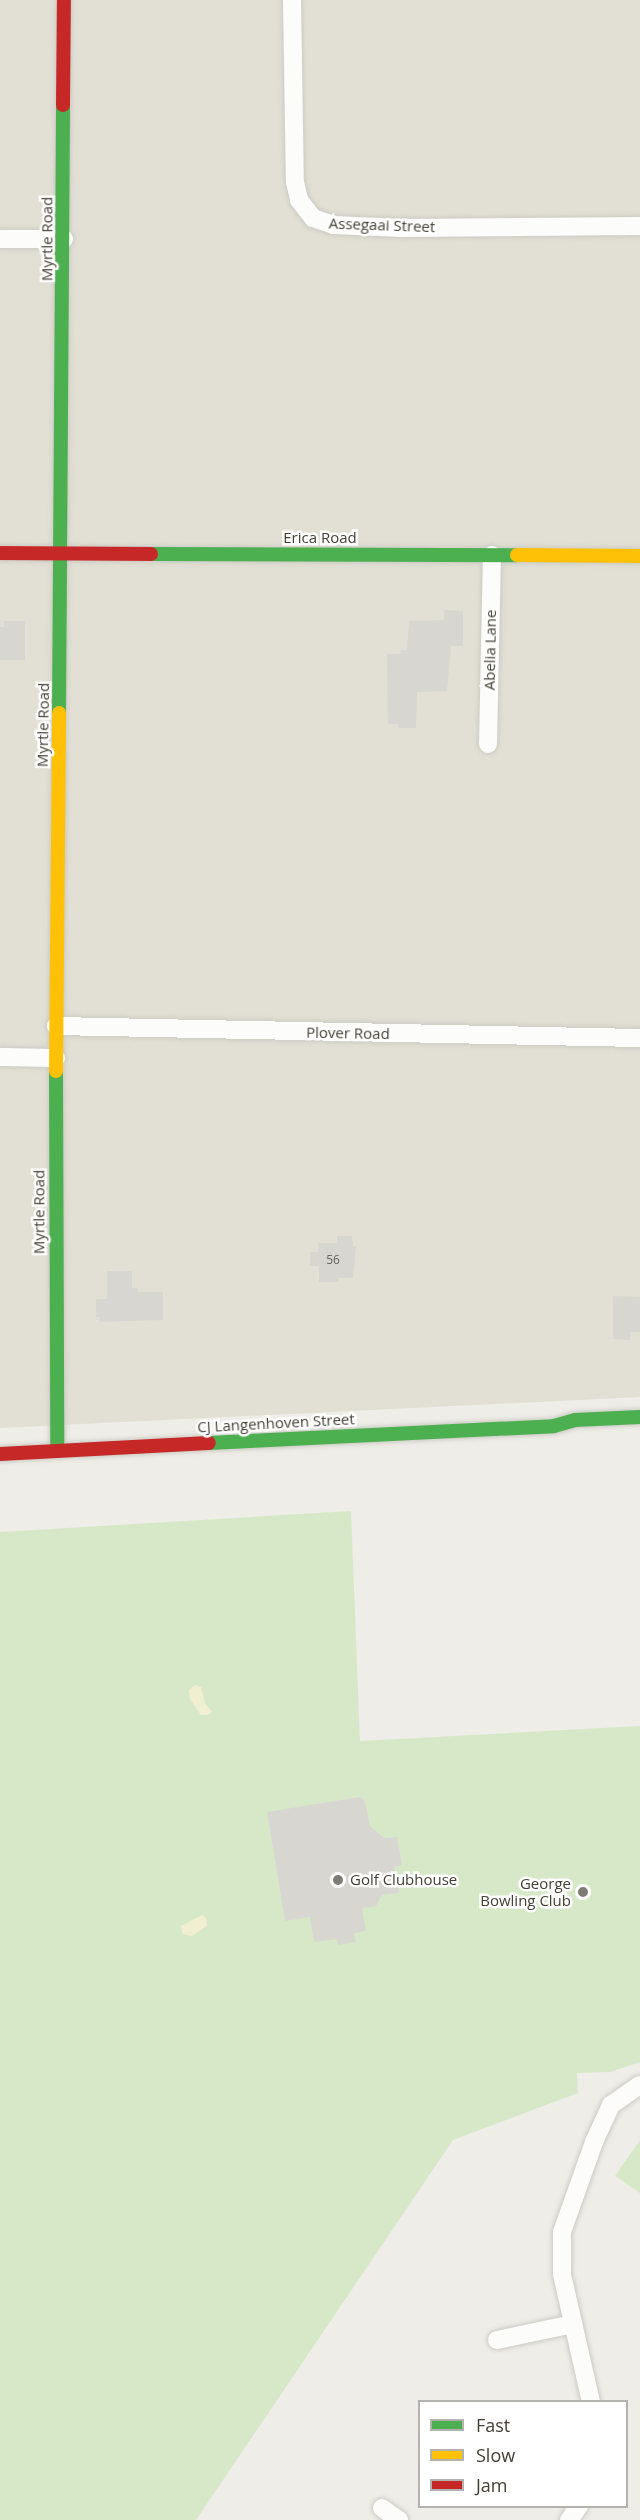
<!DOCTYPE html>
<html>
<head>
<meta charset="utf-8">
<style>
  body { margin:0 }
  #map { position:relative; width:640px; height:2520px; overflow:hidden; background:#eeede7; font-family:"Open Sans",sans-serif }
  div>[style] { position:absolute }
  .residential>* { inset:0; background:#e2e0d4 }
  .green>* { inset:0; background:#d7e8c8 }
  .sand>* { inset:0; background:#f1efd2 }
  .building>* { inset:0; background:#d7d6d0 }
  .roads { filter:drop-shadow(0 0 2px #cccbc5) drop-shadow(0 0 2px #cccbc5) }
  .street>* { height:18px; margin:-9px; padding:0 9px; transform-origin:9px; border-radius:9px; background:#fcfcfb }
  .fast>* { height:14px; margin:-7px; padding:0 7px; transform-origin:7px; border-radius:7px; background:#4caf50 }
  .slow>* { height:14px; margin:-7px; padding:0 7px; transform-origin:7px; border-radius:7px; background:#ffc107 }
  .jam>* { height:14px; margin:-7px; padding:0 7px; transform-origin:7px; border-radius:7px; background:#c62828 }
  .dots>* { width:16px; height:16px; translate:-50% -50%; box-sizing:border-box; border:3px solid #fff; border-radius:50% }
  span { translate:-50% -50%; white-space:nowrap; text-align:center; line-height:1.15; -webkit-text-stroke:5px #fff; paint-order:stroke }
  .number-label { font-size:12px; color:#69665c }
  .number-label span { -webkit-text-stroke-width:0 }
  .street-label { font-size:15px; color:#433f34 }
  .poi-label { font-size:15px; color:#433f34 }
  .left { translate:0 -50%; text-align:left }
  .right { translate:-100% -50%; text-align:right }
  .legend { position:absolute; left:418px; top:2400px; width:210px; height:108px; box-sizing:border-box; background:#fff; border:2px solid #b4b2ae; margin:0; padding:8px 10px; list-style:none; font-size:18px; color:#433f34 }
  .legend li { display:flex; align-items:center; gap:12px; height:30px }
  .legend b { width:30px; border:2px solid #b4b2ae }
</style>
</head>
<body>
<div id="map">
  <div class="residential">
    <i style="clip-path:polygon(0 0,640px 0,640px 1397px,0 1428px)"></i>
  </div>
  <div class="green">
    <i style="clip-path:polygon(351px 1511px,360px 1741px,640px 1726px,640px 2062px,610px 2072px,577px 2073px,578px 2093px,453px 2140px,196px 2520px,0 2520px,0 1532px)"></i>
    <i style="clip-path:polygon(640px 2140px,640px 2193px,615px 2176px)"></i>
  </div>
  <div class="sand">
    <i style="clip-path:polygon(195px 1685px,201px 1687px,205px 1703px,212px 1712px,208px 1715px,201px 1715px,190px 1699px,189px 1690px)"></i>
    <i style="clip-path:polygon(202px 1915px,206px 1918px,207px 1926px,192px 1936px,183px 1934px,181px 1926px)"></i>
  </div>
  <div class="building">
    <i style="clip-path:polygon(444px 610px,463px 611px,463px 646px,451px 646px,447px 691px,417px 692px,416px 728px,398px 728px,398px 724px,388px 724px,387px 654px,400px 654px,401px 650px,407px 650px,409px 621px,444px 620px)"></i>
    <i style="clip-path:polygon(4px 621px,25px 621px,25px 660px,0 660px,0 627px,4px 627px)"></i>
    <i style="clip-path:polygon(337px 1236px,352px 1236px,353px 1246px,356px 1246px,353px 1278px,338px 1278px,338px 1282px,319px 1282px,319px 1266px,310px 1266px,310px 1252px,318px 1252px,318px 1243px,337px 1243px)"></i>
    <i style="clip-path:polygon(107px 1271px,132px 1271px,132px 1288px,138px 1288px,138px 1292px,163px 1292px,163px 1320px,99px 1322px,100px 1317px,96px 1317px,96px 1299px,107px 1299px)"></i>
    <i style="clip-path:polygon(613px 1296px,640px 1297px,640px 1332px,630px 1332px,630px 1340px,613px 1339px)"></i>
    <i style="clip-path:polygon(360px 1797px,365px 1801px,370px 1826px,384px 1838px,397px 1837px,402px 1865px,394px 1867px,399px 1893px,382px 1895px,376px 1906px,362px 1908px,366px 1931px,354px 1933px,356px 1942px,338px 1945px,337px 1939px,314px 1942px,310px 1917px,285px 1921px,267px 1812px)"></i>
  </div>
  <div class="roads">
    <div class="street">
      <i style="left:292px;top:0;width:182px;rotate:89.1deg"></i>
      <i style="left:295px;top:182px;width:18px;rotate:77deg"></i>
      <i style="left:299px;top:200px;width:23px;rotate:52deg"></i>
      <i style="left:313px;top:218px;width:21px;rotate:19deg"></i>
      <i style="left:333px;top:225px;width:70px;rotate:2.5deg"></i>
      <i style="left:403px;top:228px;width:237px;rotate:-0.5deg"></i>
      <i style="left:0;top:239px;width:64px"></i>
      <i style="left:488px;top:744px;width:189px;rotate:-88.8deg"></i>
      <i style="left:56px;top:1026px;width:584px;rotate:1.18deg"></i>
      <i style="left:0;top:1057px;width:56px;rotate:1deg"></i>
      <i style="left:497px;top:2340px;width:78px;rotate:-11.9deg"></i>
      <i style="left:591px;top:2402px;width:131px;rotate:-102.8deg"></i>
      <i style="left:562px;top:2274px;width:42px;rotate:-90deg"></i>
      <i style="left:562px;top:2232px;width:96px;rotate:-70.4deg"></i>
      <i style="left:594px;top:2142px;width:41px;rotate:-65.3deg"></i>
      <i style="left:611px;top:2105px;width:35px;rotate:-35deg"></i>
      <i style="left:382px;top:2508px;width:21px;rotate:35deg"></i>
      <i style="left:569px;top:2520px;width:17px;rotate:-54deg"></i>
    </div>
    <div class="fast">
      <i style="left:151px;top:554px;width:366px;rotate:0.2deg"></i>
      <i style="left:59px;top:713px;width:608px;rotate:-89.62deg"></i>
      <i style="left:56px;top:1071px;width:380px;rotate:89.8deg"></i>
      <i style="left:209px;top:1443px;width:345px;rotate:-2.8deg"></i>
      <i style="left:554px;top:1426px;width:22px;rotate:-16deg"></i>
      <i style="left:575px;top:1420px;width:65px;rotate:-2.6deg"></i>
    </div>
    <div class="slow">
      <i style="left:517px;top:555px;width:123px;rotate:0.5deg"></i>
      <i style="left:56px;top:1071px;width:358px;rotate:-89.5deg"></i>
    </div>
    <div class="jam">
      <i style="left:63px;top:105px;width:105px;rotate:-89.5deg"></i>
      <i style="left:0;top:553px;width:151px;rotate:0.4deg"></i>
      <i style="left:0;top:1454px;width:209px;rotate:-3deg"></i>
    </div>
  </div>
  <div class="dots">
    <i style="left:338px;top:1880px;background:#7f7c73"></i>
    <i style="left:583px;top:1892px;background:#7f7c73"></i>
  </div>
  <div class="number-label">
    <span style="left:333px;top:1260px">56</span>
  </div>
  <div class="street-label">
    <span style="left:382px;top:225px;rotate:2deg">Assegaai Street</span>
    <span style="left:47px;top:239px;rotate:-90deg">Myrtle Road</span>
    <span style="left:320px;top:538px">Erica Road</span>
    <span style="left:490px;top:650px;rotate:-89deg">Abelia Lane</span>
    <span style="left:43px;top:725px;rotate:-89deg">Myrtle Road</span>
    <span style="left:348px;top:1033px;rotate:1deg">Plover Road</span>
    <span style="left:39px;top:1212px;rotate:-90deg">Myrtle Road</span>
    <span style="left:276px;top:1423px;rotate:-3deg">CJ Langenhoven Street</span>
  </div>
  <div class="poi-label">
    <span class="left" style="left:350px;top:1880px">Golf Clubhouse</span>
    <span class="right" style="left:571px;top:1892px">George<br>Bowling Club</span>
  </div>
  <ul class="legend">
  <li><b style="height:8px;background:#4caf50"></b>Fast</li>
  <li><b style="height:8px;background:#ffc107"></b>Slow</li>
  <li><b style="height:8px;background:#c62828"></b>Jam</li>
  </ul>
</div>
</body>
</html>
